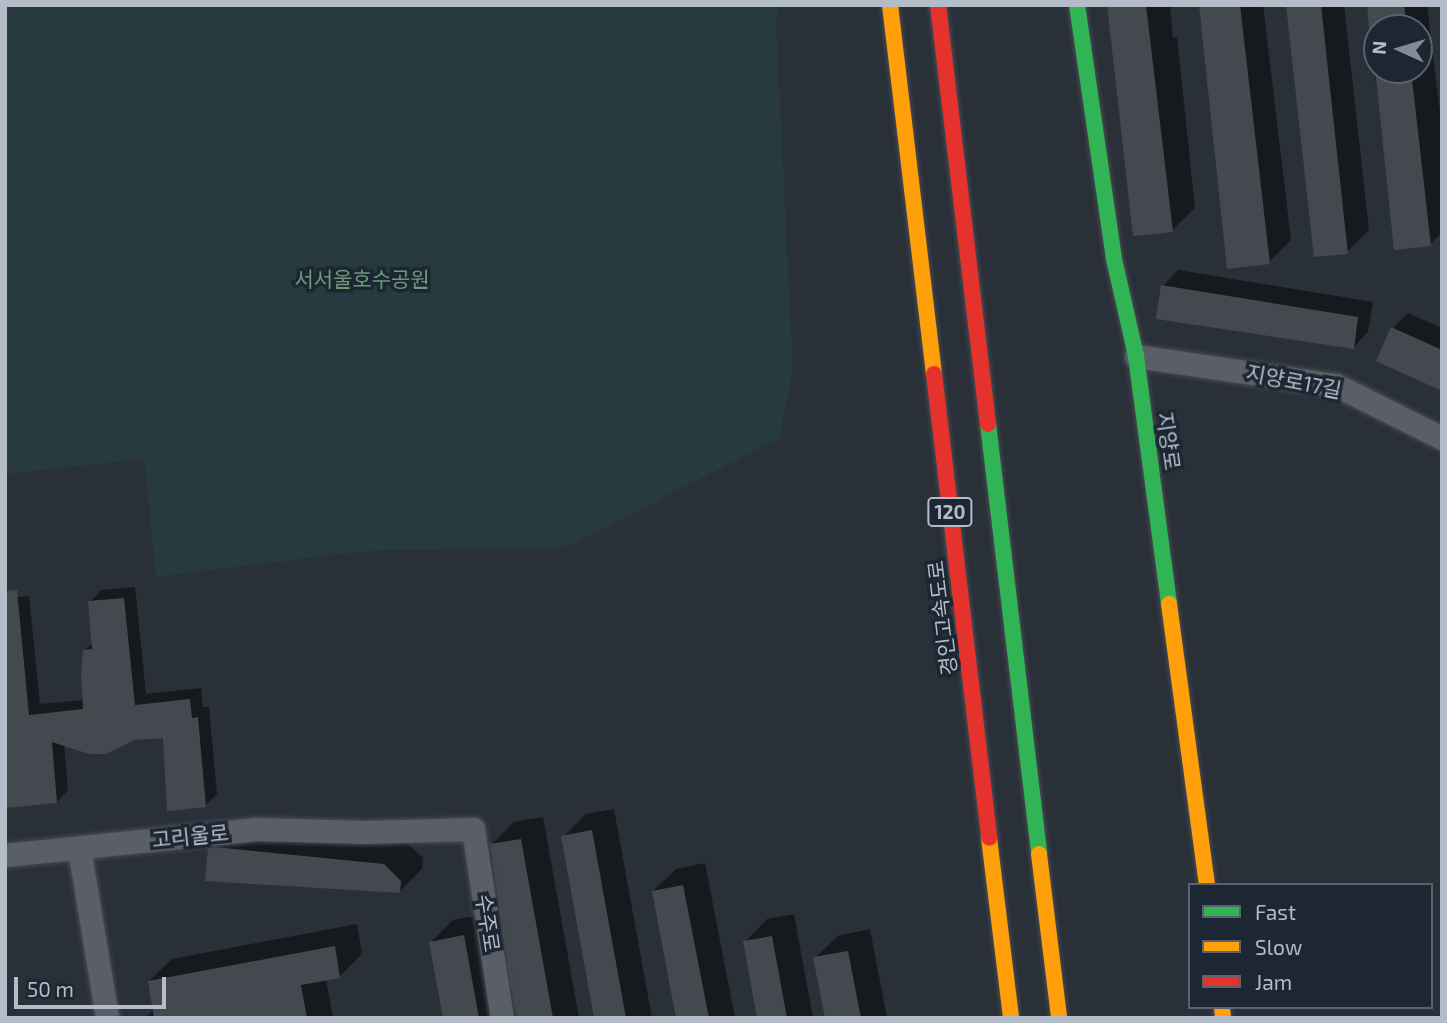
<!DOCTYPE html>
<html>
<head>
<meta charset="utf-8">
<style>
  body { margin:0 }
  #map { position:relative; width:1447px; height:1023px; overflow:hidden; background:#2a3038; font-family:"Exo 2","Noto Sans KR",sans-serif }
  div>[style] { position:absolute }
  .green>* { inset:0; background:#273a3e }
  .shadow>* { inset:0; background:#0007 }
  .building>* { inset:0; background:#444950 }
  .roads { filter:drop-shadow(0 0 2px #484c53) drop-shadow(0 0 2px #484c53) }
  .street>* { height:23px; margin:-11.5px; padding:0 11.5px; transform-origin:11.5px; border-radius:11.5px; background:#5a5e66 }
  .fast>* { height:16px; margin:-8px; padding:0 8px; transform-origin:8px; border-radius:8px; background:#30b455 }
  .slow>* { height:16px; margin:-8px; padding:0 8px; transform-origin:8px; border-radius:8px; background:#ff9f0a }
  .jam>* { height:16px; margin:-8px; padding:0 8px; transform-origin:8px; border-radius:8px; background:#e5322d }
  span { translate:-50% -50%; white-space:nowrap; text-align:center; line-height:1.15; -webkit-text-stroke:7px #1d2633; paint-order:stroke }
  .shield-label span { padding:2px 5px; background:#1d2633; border:2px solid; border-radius:5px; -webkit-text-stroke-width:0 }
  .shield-label { font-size:19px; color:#b4bcc9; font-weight:700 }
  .park-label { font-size:21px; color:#6b9a76 }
  .street-label { font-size:21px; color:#b4bcc9 }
  .frame { position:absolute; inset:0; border:7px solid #b4bcc9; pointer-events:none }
  .legend { position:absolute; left:1188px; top:883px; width:245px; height:126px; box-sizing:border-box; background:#1d2633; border:2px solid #59626f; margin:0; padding:9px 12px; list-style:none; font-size:21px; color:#b4bcc9 }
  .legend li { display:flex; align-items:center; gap:14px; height:35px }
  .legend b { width:35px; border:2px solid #59626f }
  .north { position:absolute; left:1363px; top:14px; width:70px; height:70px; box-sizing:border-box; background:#1d2633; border:2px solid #59626f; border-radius:50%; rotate:274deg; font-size:19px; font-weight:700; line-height:28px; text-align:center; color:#b4bcc9 }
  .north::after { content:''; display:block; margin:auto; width:24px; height:32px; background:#848b96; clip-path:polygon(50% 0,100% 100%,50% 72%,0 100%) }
  .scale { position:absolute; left:14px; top:977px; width:152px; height:32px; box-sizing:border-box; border:4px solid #b4bcc9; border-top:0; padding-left:9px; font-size:21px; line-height:24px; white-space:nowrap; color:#b4bcc9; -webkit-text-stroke:5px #1d2633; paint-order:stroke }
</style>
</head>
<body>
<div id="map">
  <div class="green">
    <i style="clip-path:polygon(5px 5px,781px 5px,776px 21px,793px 371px,779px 439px,566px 547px,366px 551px,156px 577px,144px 459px,5px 474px)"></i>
  </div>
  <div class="shadow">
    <i style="clip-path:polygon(1110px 5px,1170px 5px,1173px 38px,1177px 37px,1195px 208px,1172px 230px)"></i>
    <i style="clip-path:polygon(1200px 5px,1263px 5px,1291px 240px,1269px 262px)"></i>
    <i style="clip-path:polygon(1287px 5px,1344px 5px,1369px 230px,1347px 252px)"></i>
    <i style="clip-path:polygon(evenodd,1367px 5px,1427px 5px,1442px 129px,1442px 233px,1430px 244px,1395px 248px,1367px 5px,1377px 28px,1419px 28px,1419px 70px,1377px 70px,1377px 28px)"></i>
    <i style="clip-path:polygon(1178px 270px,1373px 302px,1368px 332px,1353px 348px,1163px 286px)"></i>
    <i style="clip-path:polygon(1408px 313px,1442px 328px,1442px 389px,1393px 328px)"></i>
    <i style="clip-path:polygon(135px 587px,146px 694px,201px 688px,203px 707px,209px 707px,217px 794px,205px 806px,165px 736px,64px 744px,68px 790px,57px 802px,5px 807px,5px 598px,29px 596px,40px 704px,84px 700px,85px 650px,93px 642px,90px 602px,101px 590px)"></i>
    <i style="clip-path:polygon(614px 809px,652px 1018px,596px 1018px,563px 837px,586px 814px)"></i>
    <i style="clip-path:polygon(543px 817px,579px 1018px,521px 1018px,491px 845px,514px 822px)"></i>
    <i style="clip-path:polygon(233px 826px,407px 843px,423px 858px,422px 869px,400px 891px,210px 849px)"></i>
    <i style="clip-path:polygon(705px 863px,735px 1018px,678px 1018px,653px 891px,676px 869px)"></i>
    <i style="clip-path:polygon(486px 914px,505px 1018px,444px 1018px,431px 942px,453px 920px)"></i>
    <i style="clip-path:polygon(794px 914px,813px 1018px,759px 1018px,745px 942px,767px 919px)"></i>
    <i style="clip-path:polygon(357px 924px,362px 954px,340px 976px,326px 979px,333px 1018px,144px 1018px,154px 1010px,149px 981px,172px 959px)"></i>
    <i style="clip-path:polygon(870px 929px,887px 1018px,827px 1018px,815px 958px,838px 936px)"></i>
  </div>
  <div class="building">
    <i style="clip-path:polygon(1107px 5px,1146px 5px,1173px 232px,1133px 236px)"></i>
    <i style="clip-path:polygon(1199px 5px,1240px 5px,1270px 264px,1227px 269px)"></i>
    <i style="clip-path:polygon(1286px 5px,1321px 5px,1348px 254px,1314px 257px)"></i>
    <i style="clip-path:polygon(1367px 5px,1404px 5px,1407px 28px,1369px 28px)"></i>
    <i style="clip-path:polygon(1375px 70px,1411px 70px,1431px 246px,1394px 250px)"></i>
    <i style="clip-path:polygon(1161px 285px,1358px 317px,1354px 349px,1156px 319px)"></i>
    <i style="clip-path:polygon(1391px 327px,1442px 350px,1442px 391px,1376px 361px)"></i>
    <i style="clip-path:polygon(17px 590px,29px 715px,83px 709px,81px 674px,83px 650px,92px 649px,88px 601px,124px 598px,135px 705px,190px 699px,192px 718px,198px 717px,206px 807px,167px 811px,163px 738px,135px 740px,106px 754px,89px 754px,52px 742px,57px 803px,5px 808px,5px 591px)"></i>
    <i style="clip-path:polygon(592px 830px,626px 1018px,594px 1018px,561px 836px)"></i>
    <i style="clip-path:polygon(521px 839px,553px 1018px,517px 1018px,510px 981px,490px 844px)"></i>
    <i style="clip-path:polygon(214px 847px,384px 864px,401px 881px,400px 893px,205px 881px,208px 848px)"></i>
    <i style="clip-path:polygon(683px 885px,709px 1018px,676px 1018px,652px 891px)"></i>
    <i style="clip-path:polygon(464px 935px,479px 1018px,443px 1018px,429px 942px)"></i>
    <i style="clip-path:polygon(772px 936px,787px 1018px,757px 1018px,743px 941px)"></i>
    <i style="clip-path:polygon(335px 946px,340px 978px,301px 985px,307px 1018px,154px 1018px,148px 981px)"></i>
    <i style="clip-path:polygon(848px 951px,861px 1018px,825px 1018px,813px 957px)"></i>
  </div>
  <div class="roads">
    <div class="street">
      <i style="left:1136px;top:356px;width:202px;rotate:8.3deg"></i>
      <i style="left:1336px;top:385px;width:119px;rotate:26.6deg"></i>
      <i style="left:79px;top:848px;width:172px;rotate:80.6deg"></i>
      <i style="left:5px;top:855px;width:251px;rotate:-5.9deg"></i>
      <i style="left:255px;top:829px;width:111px;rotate:1.5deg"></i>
      <i style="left:366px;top:832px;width:107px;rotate:-1.6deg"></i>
      <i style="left:473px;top:829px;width:191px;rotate:81.3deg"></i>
    </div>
    <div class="fast">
      <i style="left:1077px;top:5px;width:257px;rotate:81.7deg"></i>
      <i style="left:1114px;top:259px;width:99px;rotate:77.2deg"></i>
      <i style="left:1136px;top:356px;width:250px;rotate:82.4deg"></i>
      <i style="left:988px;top:424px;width:433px;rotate:83.2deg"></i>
    </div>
    <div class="slow">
      <i style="left:890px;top:5px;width:372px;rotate:83.2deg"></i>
      <i style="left:1169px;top:604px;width:284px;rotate:82.3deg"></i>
      <i style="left:989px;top:838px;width:181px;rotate:83deg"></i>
      <i style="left:1039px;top:854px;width:165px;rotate:83deg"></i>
      <i style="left:1222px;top:1007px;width:11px;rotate:85deg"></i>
    </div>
    <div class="jam">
      <i style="left:938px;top:5px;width:422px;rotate:83.2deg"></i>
      <i style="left:934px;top:374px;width:467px;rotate:83.2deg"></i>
    </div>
  </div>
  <div class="shield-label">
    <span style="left:950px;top:512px">120</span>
  </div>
  <div class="park-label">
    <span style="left:362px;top:279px">서서울호수공원</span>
  </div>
  <div class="street-label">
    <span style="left:1294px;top:381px;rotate:11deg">지양로17길</span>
    <span style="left:1169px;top:441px;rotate:82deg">지양로</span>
    <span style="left:942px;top:618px;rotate:-97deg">경인고속도로</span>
    <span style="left:190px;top:836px;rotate:-6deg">고리울로</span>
    <span style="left:488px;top:923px;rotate:81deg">수주로</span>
  </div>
  <div class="frame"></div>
  <ul class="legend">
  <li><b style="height:9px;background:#30b455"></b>Fast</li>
  <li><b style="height:9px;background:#ff9f0a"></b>Slow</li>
  <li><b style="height:9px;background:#e5322d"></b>Jam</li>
  </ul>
  <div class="north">N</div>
  <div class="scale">50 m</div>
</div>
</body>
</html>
